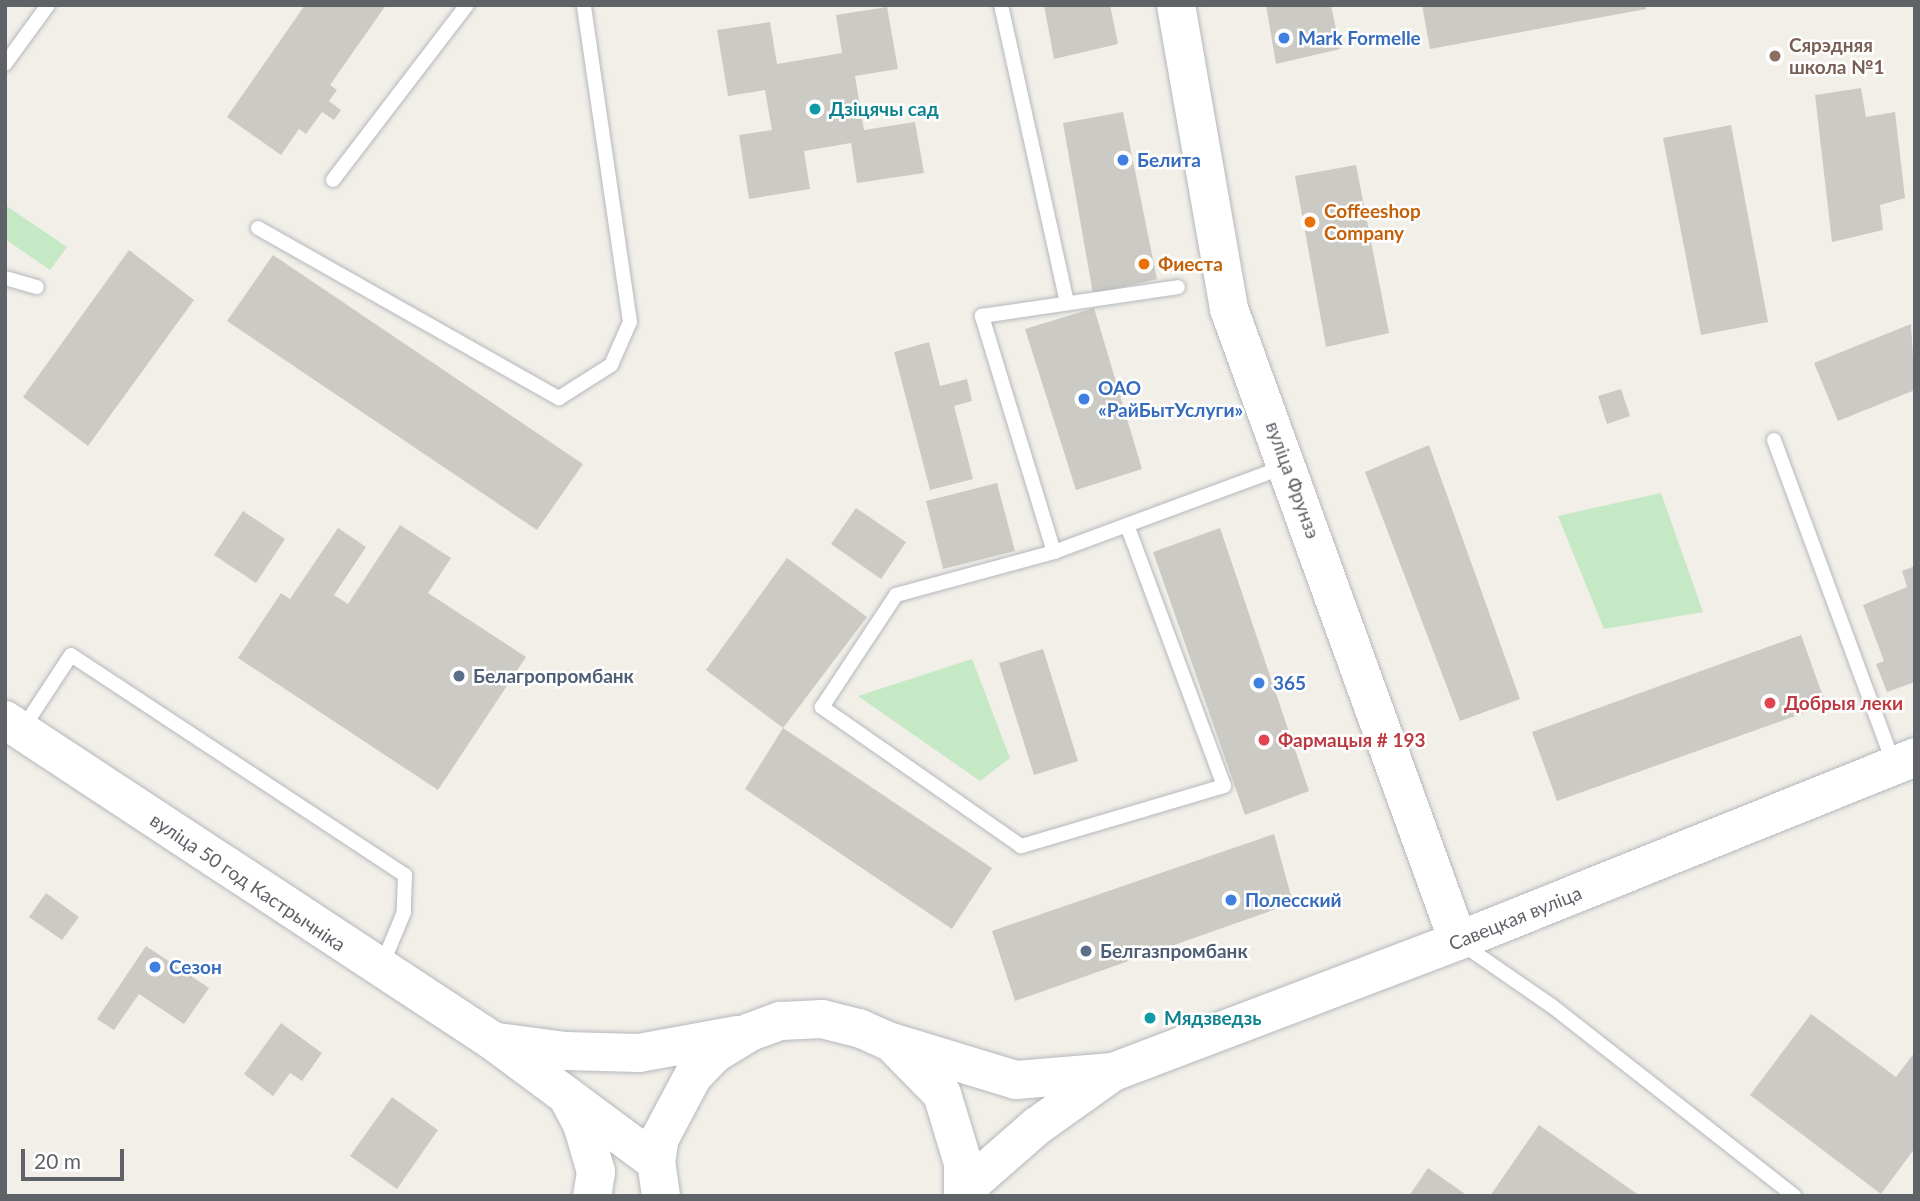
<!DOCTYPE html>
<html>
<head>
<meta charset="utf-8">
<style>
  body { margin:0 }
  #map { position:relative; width:1920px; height:1201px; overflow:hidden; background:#f1efe8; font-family:Lato,sans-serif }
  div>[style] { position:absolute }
  .green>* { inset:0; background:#c5e8c5 }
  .building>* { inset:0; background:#cccac5 }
  .roads { filter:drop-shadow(0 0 2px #b5b8bc) drop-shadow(0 0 2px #b5b8bc) }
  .lane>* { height:14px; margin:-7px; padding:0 7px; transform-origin:7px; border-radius:7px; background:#fff }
  .secondary>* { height:38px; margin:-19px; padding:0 19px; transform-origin:19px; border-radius:19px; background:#fff }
  .dots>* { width:19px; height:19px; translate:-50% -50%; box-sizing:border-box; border:4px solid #fff; border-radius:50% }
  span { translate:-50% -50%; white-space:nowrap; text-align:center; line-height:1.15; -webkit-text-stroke:5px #fff; paint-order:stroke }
  .shop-label { font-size:19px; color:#366cbe; font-weight:700 }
  .left { translate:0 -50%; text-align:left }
  .education-label { font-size:19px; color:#785e54; font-weight:700 }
  .culture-label { font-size:19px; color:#0d838f; font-weight:700 }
  .food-label { font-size:19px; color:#c56008; font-weight:700 }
  .street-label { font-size:19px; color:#5f6368 }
  .service-label { font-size:19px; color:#4e5e75; font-weight:700 }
  .health-label { font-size:19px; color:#be3a42; font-weight:700 }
  .frame { position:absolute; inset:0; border:7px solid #5f6368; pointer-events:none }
  .scale { position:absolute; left:21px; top:1149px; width:103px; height:32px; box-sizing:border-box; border:4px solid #5f6368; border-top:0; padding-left:9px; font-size:21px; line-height:24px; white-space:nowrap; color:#5f6368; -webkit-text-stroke:5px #fff; paint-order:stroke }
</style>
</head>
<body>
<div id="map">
  <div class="green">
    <i style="clip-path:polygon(5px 205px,67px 247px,50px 270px,5px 239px)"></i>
    <i style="clip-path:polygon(1661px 493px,1703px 612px,1604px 629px,1558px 516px)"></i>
    <i style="clip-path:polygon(972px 659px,1010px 758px,980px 781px,858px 696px)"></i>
  </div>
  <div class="building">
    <i style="clip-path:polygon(305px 5px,386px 5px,330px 85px,337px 90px,329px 101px,341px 110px,334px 120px,322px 112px,306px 134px,299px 129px,281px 155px,227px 117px)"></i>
    <i style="clip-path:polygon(1044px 5px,1110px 5px,1118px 44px,1054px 59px)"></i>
    <i style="clip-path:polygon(1266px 5px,1331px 5px,1340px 49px,1276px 64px)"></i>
    <i style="clip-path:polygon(1422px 5px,1646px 5px,1646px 9px,1430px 49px)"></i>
    <i style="clip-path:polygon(887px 7px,898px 69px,855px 76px,864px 130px,915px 122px,924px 173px,857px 183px,851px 143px,804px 151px,810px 189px,749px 199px,739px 135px,772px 130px,765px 90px,728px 96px,717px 30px,770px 22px,777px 64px,842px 53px,836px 15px)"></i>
    <i style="clip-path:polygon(1861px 88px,1866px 117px,1895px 112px,1905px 198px,1880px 205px,1883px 230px,1832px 242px,1815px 95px)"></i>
    <i style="clip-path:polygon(1123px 112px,1157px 279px,1093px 294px,1063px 123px)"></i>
    <i style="clip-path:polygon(1731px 125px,1768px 322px,1701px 335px,1663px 138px)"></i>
    <i style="clip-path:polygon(1356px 165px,1389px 333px,1326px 347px,1295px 176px)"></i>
    <i style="clip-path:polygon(129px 250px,194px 300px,88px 446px,23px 397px)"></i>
    <i style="clip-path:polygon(273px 255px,583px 464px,537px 530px,227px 321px)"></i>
    <i style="clip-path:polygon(1094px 308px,1142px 469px,1076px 490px,1025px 329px)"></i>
    <i style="clip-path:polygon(1911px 324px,1915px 390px,1838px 421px,1814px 363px)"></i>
    <i style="clip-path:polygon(929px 342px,940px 386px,967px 379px,972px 401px,954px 406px,973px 479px,930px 490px,894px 352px)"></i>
    <i style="clip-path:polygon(1621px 389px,1630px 416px,1607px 424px,1598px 396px)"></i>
    <i style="clip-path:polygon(1429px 445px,1520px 699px,1460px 721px,1365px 472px)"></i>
    <i style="clip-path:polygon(997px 483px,1015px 551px,943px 569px,926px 501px)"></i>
    <i style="clip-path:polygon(856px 508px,906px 542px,881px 579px,831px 544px)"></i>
    <i style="clip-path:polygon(243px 511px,285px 539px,256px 583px,214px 555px)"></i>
    <i style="clip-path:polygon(400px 525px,451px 558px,428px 593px,526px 657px,438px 790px,238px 658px,281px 593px,290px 599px,338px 528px,366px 547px,334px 595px,348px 604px)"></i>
    <i style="clip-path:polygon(1220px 528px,1309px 791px,1245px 815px,1153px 552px)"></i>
    <i style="clip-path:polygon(787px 558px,867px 617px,783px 728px,706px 670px)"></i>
    <i style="clip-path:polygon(1915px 566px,1915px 682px,1887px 692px,1876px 664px,1884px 661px,1863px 605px,1907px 587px,1902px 571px)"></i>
    <i style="clip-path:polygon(1801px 635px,1826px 705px,1557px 801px,1532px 732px)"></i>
    <i style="clip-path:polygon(1043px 649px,1078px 761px,1034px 775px,999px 663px)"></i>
    <i style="clip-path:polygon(783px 728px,992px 868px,952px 929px,745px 789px)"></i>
    <i style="clip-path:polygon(1274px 834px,1293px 903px,1015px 1001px,992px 931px)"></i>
    <i style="clip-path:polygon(46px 893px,79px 917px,62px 940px,29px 917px)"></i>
    <i style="clip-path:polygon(146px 946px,209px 988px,184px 1024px,139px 994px,114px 1030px,97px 1019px)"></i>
    <i style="clip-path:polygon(1811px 1014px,1896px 1077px,1915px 1052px,1915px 1148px,1881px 1194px,1750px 1095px)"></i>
    <i style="clip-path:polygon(281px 1023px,322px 1053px,302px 1081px,290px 1073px,273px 1096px,244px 1074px)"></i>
    <i style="clip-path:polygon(392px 1097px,438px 1130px,397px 1189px,350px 1156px)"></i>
    <i style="clip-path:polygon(1539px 1125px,1640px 1196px,1490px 1196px)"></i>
    <i style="clip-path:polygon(1428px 1168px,1468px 1196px,1409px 1196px)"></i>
  </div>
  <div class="roads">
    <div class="lane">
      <i style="left:1001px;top:5px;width:304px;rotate:77.5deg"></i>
      <i style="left:5px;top:64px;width:73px;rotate:-53.9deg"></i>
      <i style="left:333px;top:180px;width:220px;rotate:-52.6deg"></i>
      <i style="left:258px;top:228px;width:346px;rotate:29.5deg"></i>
      <i style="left:559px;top:398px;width:62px;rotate:-32.4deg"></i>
      <i style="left:611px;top:365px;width:47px;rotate:-66.2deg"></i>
      <i style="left:630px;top:322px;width:320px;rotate:-98.3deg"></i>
      <i style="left:5px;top:278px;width:33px;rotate:16deg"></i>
      <i style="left:1774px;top:440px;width:346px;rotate:69.7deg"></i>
      <i style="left:1127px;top:525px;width:278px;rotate:69.6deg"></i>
      <i style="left:1224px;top:786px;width:212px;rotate:163.5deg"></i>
      <i style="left:1021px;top:846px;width:243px;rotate:-145.1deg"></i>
      <i style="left:822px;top:707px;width:134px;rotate:-56.5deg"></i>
      <i style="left:896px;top:595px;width:164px;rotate:-15.2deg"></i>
      <i style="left:1054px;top:552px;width:78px;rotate:-20.3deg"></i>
      <i style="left:1127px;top:525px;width:167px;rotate:-20.3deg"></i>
      <i style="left:1054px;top:552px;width:247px;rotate:-107deg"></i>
      <i style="left:982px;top:316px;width:198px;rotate:-8.4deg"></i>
      <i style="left:23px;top:728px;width:87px;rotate:-56.7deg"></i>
      <i style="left:71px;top:655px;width:400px;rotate:33.4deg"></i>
      <i style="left:405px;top:875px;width:37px;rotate:92deg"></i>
      <i style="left:404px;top:912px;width:57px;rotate:112.5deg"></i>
      <i style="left:1462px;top:944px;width:109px;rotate:34.6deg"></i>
      <i style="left:1552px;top:1006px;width:308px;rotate:38.1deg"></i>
    </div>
    <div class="secondary">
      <i style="left:1176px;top:5px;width:309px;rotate:80.1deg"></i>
      <i style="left:1229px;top:309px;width:672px;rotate:70.08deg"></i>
      <i style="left:5px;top:720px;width:584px;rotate:33.34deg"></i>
      <i style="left:493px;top:1041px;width:203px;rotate:36.6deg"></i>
      <i style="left:498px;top:1042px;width:68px;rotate:7.7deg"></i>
      <i style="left:565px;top:1051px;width:74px;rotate:1.5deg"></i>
      <i style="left:639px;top:1053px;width:100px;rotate:-10.4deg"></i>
      <i style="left:891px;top:1042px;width:131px;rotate:16.9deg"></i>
      <i style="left:1016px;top:1080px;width:97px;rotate:-4.7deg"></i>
      <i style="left:1113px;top:1072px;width:369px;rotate:-20.8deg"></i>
      <i style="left:1458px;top:941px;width:493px;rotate:-21.9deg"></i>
      <i style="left:567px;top:1096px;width:32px;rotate:62deg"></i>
      <i style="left:582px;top:1124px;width:50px;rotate:73.7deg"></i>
      <i style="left:596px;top:1172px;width:24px;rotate:99deg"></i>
      <i style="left:965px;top:1189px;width:96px;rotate:-41.2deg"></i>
      <i style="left:1037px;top:1126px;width:93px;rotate:-35.4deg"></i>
      <i style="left:661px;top:1196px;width:34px;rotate:-98deg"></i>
      <i style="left:656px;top:1162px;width:24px;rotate:-81deg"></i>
      <i style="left:660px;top:1138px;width:70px;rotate:-62deg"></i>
      <i style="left:693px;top:1076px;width:30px;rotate:-46deg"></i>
      <i style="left:714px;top:1054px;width:42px;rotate:-31.4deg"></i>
      <i style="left:750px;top:1032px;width:33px;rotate:-20deg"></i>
      <i style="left:781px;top:1021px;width:41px;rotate:-2.8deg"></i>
      <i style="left:822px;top:1019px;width:38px;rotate:14deg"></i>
      <i style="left:859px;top:1028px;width:35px;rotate:24deg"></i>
      <i style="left:891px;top:1042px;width:73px;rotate:45.6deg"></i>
      <i style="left:942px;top:1094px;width:72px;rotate:73.1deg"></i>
      <i style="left:963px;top:1163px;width:33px;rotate:90deg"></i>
    </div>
  </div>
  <div class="dots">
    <i style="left:1284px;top:38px;background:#3f7fe0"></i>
    <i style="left:1775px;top:56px;background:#8d6e63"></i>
    <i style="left:815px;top:109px;background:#0f9aa8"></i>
    <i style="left:1123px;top:160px;background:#3f7fe0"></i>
    <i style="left:1310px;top:222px;background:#e8710a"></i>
    <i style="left:1144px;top:264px;background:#e8710a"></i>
    <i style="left:1084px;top:399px;background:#3f7fe0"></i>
    <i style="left:459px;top:676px;background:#5c6f8a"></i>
    <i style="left:1259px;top:683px;background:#3f7fe0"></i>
    <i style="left:1770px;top:703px;background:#e0444e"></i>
    <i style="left:1264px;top:740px;background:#e0444e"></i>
    <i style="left:1231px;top:900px;background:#3f7fe0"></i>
    <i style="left:1086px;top:951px;background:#5c6f8a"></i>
    <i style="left:155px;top:967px;background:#3f7fe0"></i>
    <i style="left:1150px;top:1018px;background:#0f9aa8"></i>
  </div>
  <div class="shop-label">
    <span class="left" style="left:1298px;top:38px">Mark Formelle</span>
    <span class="left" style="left:1137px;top:160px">Белита</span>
    <span class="left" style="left:1098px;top:399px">ОАО<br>«РайБытУслуги»</span>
    <span class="left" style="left:1273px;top:683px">365</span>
    <span class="left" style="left:1245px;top:900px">Полесский</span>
    <span class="left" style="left:169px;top:967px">Сезон</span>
  </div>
  <div class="education-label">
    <span class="left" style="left:1789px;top:56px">Сярэдняя<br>школа №1</span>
  </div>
  <div class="culture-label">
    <span class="left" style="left:829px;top:109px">Дзіцячы сад</span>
    <span class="left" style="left:1164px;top:1018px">Мядзведзь</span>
  </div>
  <div class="food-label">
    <span class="left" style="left:1324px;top:222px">Coffeeshop<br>Company</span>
    <span class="left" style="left:1158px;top:264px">Фиеста</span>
  </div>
  <div class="street-label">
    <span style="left:1293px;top:480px;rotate:70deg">вуліца Фрунзэ</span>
    <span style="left:248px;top:882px;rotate:34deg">вуліца 50 год Кастрычніка</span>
    <span style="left:1515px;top:918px;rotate:-22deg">Савецкая вуліца</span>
  </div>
  <div class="service-label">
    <span class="left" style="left:473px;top:676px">Белагропромбанк</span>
    <span class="left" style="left:1100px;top:951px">Белгазпромбанк</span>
  </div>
  <div class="health-label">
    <span class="left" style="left:1784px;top:703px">Добрыя леки</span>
    <span class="left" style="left:1278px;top:740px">Фармацыя # 193</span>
  </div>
  <div class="frame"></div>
  <div class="scale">20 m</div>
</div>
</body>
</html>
